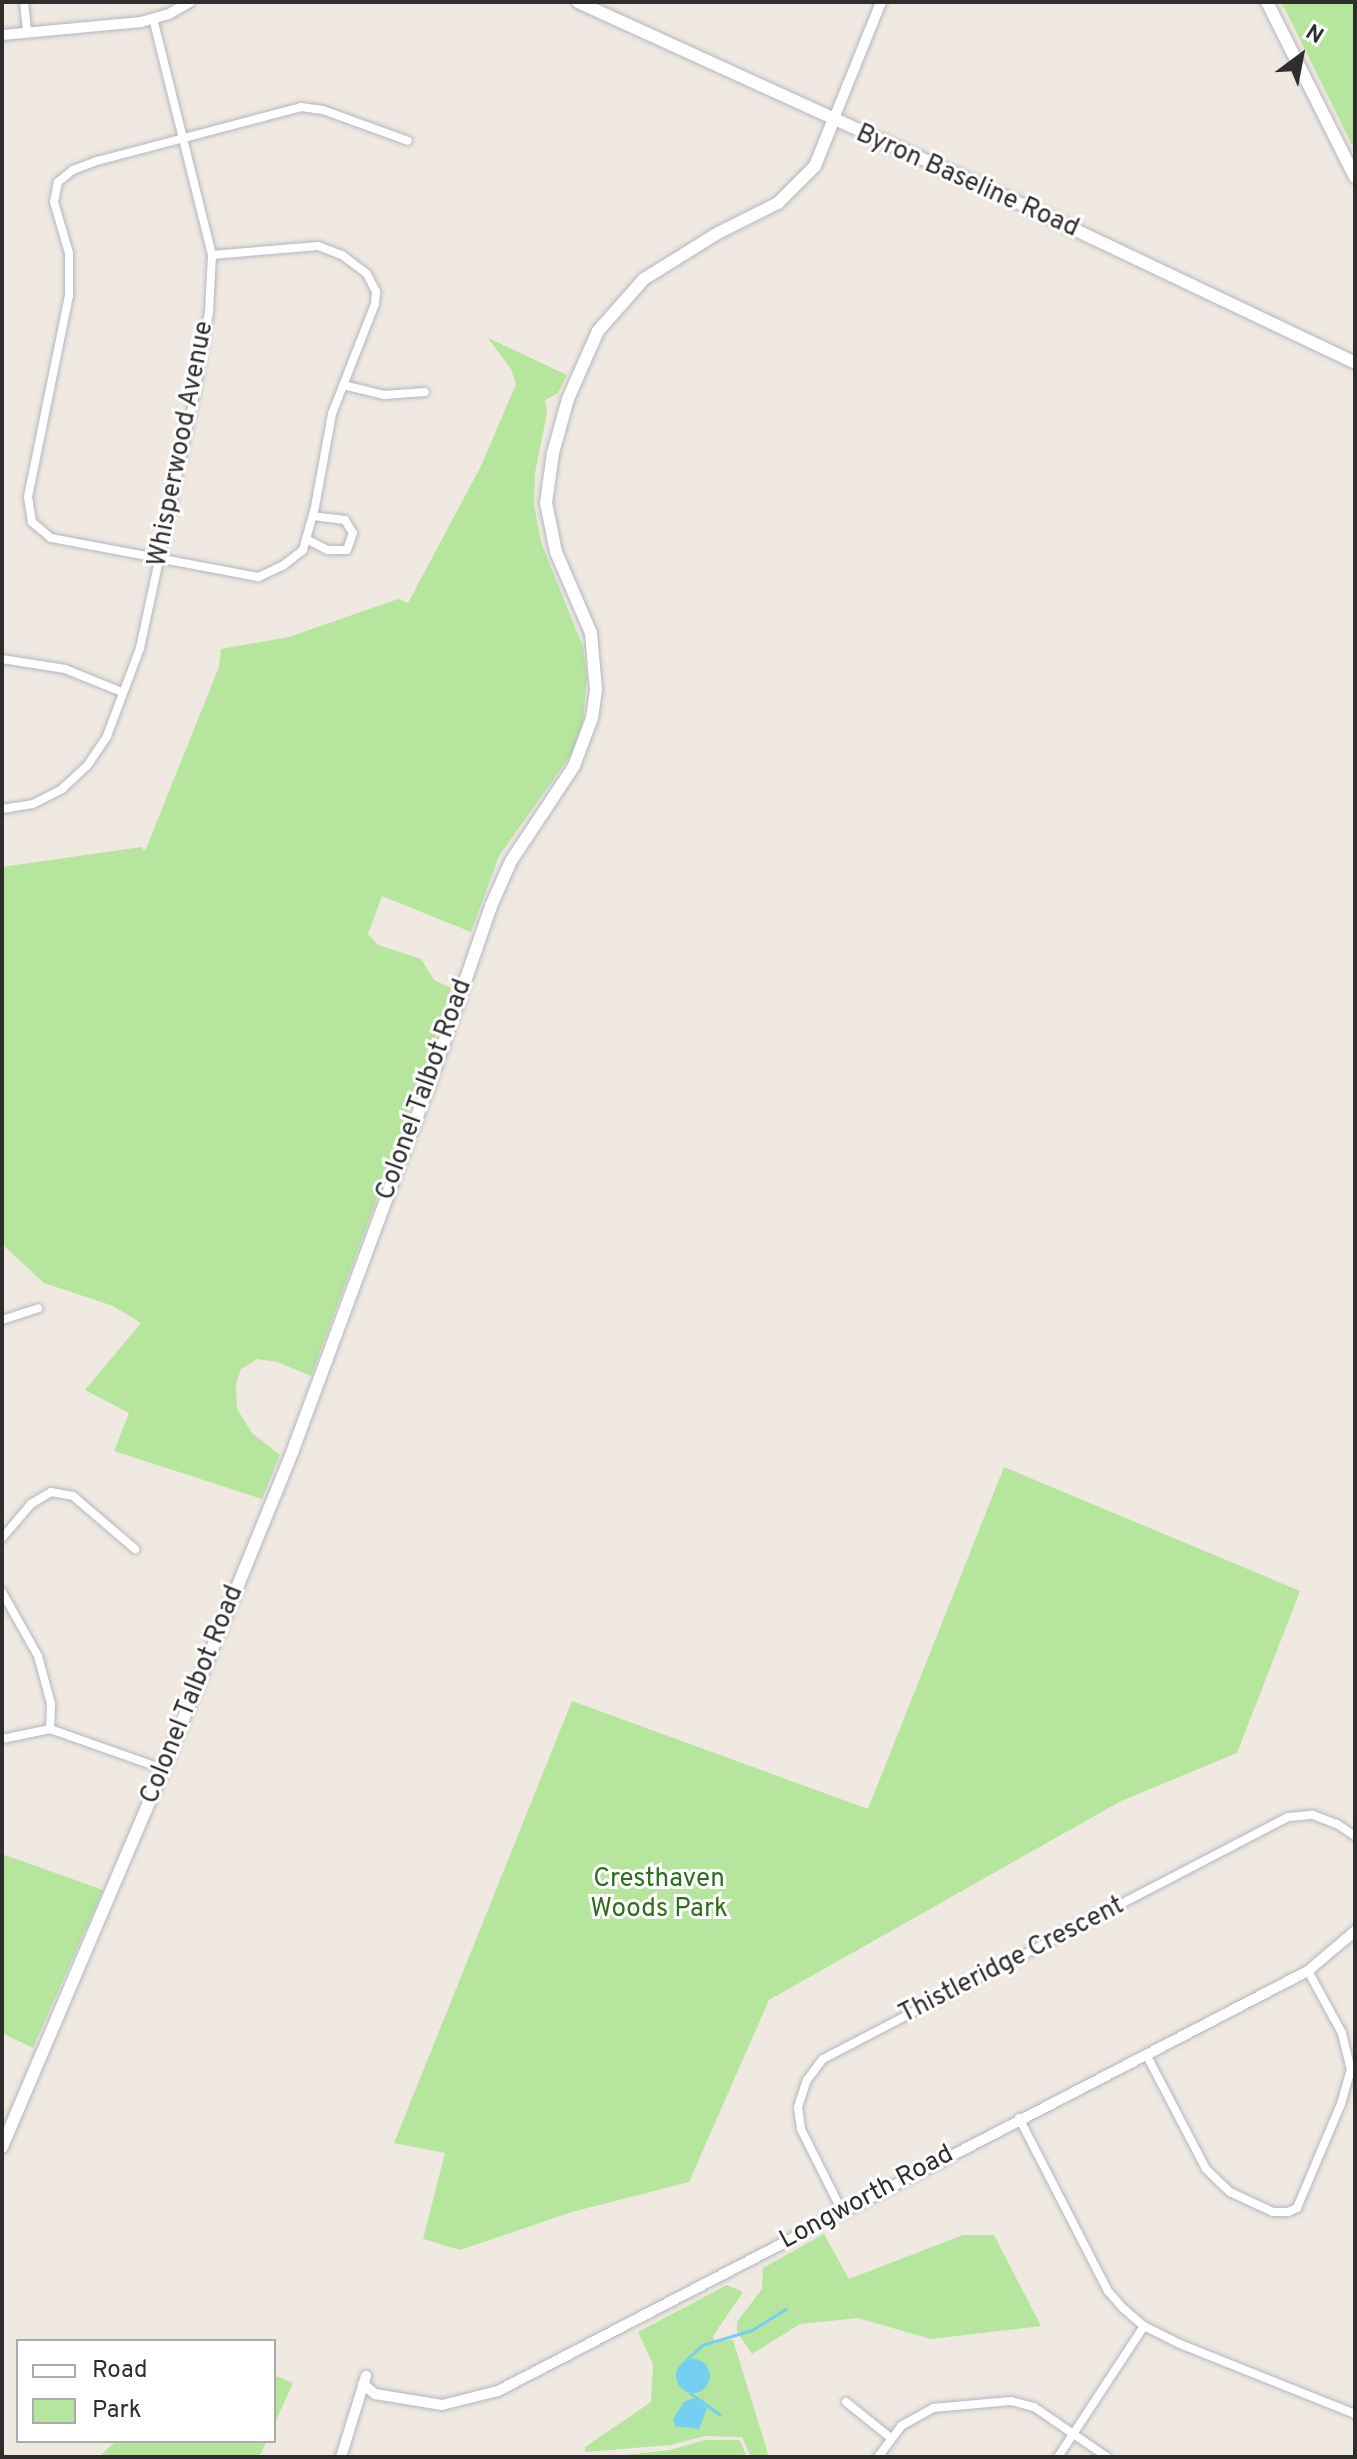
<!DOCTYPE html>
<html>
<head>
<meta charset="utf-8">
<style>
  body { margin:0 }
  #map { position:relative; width:1357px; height:2459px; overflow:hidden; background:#efe9e1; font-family:Overpass,sans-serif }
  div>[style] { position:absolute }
  .green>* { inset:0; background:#b6e59e }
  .water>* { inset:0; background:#75cff0 }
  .round { border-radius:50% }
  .stream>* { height:3px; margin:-1.5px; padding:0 1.5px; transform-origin:1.5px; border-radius:1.5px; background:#75cff0 }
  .roads { filter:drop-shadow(0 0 2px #b4b7c1) drop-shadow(0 0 2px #b4b7c1) }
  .minor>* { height:8px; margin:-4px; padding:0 4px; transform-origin:4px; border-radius:4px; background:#fff }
  .tertiary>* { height:10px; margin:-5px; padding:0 5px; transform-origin:5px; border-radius:5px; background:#fff }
  .secondary>* { height:12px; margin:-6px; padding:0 6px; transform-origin:6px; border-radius:6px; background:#fff }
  span { translate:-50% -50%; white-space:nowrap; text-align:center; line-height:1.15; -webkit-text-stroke:6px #fff; paint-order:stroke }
  .street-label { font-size:26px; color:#2e2e2e }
  .park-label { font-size:26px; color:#2c6e1b }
  .frame { position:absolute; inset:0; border:4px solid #2e2e2e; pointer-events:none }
  .legend { position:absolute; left:16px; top:2339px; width:260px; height:104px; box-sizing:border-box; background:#fff; border:2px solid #ababab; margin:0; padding:10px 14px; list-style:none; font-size:24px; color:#2e2e2e }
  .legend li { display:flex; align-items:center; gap:16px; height:40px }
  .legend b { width:40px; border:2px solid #ababab }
  .north { position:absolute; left:1261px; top:16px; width:80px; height:80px; -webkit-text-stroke:6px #fff; paint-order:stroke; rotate:32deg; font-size:22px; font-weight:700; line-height:32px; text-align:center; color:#2e2e2e }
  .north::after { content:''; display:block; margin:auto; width:28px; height:36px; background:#2e2e2e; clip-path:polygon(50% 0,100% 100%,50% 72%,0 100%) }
</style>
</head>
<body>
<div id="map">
  <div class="green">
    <i style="clip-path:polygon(1280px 2px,1355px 2px,1355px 151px,1285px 9px)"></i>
    <i style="clip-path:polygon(488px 338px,567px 375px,558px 393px,545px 400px,547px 413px,535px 473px,534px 505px,541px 542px,583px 647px,587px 676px,583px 721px,573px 752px,499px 856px,471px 932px,382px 896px,368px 934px,378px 945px,421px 959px,434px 980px,451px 988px,427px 1064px,311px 1376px,277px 1362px,257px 1359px,241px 1369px,236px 1384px,237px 1409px,252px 1433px,280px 1455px,262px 1499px,114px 1451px,129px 1413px,85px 1390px,141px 1323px,113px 1306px,44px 1283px,2px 1244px,2px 867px,141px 847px,145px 851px,219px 667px,221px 649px,289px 637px,398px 599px,408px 603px,481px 466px,516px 384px,511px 369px)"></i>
    <i style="clip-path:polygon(1004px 1467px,1300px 1591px,1237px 1753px,1121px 1801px,769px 2000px,689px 2182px,572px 2212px,460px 2250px,423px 2239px,445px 2153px,394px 2143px,572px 1701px,868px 1809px)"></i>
    <i style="clip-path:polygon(2px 1854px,103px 1890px,33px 2048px,2px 2033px)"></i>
    <i style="clip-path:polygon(824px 2234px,849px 2279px,963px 2235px,994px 2235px,1041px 2326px,931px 2339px,858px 2318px,800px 2324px,752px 2354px,737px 2332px,737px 2322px,762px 2289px,763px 2268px)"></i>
    <i style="clip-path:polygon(727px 2285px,743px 2292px,713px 2336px,715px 2341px,733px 2340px,769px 2457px,751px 2457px,742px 2437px,705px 2436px,670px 2445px,585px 2452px,585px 2447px,651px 2402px,653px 2364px,638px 2332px)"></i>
    <i style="clip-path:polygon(274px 2375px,293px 2383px,274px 2425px)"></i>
    <i style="clip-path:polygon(705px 2440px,740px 2440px,747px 2457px,609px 2457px,670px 2450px)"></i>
    <i style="clip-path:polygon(116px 2441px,267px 2441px,259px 2457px,99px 2457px)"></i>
  </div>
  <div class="water">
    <i class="round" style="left:676px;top:2359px;width:34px;height:34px"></i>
    <i style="clip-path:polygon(691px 2399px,699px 2399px,707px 2409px,699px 2429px,675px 2426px,673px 2419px,684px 2402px)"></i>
  </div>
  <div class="stream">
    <i style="left:685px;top:2361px;width:23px;rotate:-43deg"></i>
    <i style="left:702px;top:2345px;width:52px;rotate:-16.7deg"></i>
    <i style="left:752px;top:2330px;width:40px;rotate:-32deg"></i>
    <i style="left:690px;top:2393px;width:37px;rotate:36deg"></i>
  </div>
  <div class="roads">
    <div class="minor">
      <i style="left:24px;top:2px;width:30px;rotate:84deg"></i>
      <i style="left:212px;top:255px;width:106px;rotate:-4.9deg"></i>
      <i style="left:318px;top:246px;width:26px;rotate:21deg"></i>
      <i style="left:342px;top:255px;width:31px;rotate:37deg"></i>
      <i style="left:367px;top:274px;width:20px;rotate:63deg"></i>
      <i style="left:376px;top:292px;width:12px;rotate:95deg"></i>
      <i style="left:375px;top:304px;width:118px;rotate:111.4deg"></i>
      <i style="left:332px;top:414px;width:95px;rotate:100.4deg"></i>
      <i style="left:315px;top:507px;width:45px;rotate:105.6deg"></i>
      <i style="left:303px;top:550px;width:24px;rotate:142deg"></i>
      <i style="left:284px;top:565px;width:29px;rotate:155deg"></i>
      <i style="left:258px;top:577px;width:211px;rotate:-169.3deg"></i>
      <i style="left:51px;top:538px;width:25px;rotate:-140deg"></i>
      <i style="left:32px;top:522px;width:25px;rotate:-99deg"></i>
      <i style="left:28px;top:497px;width:205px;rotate:-78.5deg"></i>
      <i style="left:69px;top:296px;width:43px;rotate:-90deg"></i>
      <i style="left:69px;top:253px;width:53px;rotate:-106.4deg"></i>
      <i style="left:54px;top:202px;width:20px;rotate:-79deg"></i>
      <i style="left:58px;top:182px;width:19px;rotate:-39deg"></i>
      <i style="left:73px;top:170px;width:26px;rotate:-21deg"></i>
      <i style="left:97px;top:161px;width:211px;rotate:-14.8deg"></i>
      <i style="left:301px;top:107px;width:22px;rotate:8deg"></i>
      <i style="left:323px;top:110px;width:90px;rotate:20deg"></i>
      <i style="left:343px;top:385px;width:42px;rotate:13.7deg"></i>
      <i style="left:384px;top:395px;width:41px;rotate:-4.2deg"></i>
      <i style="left:306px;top:539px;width:25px;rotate:27deg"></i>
      <i style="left:328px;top:550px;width:19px"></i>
      <i style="left:347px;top:550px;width:18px;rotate:-71deg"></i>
      <i style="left:353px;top:533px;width:15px;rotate:-122deg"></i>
      <i style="left:345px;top:520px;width:32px;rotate:-173deg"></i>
      <i style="left:2px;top:659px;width:64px;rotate:9deg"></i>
      <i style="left:65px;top:669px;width:61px;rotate:22deg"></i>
      <i style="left:2px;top:809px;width:31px;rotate:-9deg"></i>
      <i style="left:33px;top:804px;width:33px;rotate:-27deg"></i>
      <i style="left:62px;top:789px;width:34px;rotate:-43deg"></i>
      <i style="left:87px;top:766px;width:36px;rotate:-56deg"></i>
      <i style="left:107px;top:736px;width:94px;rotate:-69.4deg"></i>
      <i style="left:140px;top:648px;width:261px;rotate:-77.8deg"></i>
      <i style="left:195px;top:393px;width:82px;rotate:-80.2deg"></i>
      <i style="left:209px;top:312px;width:57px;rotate:-87deg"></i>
      <i style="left:212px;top:255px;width:244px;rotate:-104deg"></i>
      <i style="left:2px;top:1320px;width:38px;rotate:-18deg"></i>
      <i style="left:2px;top:1538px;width:45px;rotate:-49.5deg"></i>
      <i style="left:31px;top:1504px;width:23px;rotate:-31deg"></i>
      <i style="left:51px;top:1492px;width:22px;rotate:10deg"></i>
      <i style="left:73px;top:1496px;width:82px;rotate:40.5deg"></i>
      <i style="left:2px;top:1592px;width:73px;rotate:60.6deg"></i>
      <i style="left:38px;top:1656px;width:50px;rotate:74.8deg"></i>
      <i style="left:51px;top:1704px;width:25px;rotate:92deg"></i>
      <i style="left:2px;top:1739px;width:49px;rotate:-11.8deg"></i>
      <i style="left:50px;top:1729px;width:120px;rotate:19.5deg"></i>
      <i style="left:1147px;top:2056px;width:127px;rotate:62.4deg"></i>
      <i style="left:1206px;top:2169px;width:33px;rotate:44deg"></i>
      <i style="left:1230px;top:2192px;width:47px;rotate:24.9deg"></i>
      <i style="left:1273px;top:2212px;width:15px"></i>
      <i style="left:1288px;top:2212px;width:10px;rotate:-24deg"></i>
      <i style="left:1297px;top:2208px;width:113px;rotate:-67.1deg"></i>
      <i style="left:1341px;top:2104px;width:35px;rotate:-74deg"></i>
      <i style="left:1351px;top:2070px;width:38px;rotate:-104deg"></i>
      <i style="left:1342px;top:2033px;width:71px;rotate:-118.7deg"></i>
      <i style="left:1019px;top:2118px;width:195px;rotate:62.8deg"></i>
      <i style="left:1108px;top:2291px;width:23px;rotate:49deg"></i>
      <i style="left:1123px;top:2308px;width:28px;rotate:41deg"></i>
      <i style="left:1144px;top:2326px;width:40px;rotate:26.6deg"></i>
      <i style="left:1180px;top:2344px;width:188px;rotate:21.8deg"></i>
      <i style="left:842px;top:2211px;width:92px;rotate:-116.6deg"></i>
      <i style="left:801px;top:2129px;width:22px;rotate:-98deg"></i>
      <i style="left:798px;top:2107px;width:28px;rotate:-72deg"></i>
      <i style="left:807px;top:2080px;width:26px;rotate:-53deg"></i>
      <i style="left:823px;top:2059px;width:524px;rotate:-27.49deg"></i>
      <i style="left:1288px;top:1817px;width:25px;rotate:-5deg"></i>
      <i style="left:1313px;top:1815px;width:26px;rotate:21deg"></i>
      <i style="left:1337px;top:1824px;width:22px;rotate:34deg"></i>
      <i style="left:846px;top:2402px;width:58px;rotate:38.7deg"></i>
      <i style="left:878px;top:2457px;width:39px;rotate:-53deg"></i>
      <i style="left:901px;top:2426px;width:37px;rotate:-29deg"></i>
      <i style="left:933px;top:2408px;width:78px;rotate:-5.1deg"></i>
      <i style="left:1011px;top:2401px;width:24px;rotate:15deg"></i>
      <i style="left:1034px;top:2407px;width:88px;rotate:34.4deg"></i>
      <i style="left:1058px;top:2457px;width:157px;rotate:-56.7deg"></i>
    </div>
    <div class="tertiary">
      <i style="left:2px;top:35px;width:140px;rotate:-5.3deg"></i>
      <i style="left:141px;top:22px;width:29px;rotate:-16deg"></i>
      <i style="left:169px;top:14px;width:24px;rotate:-30deg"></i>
      <i style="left:833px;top:121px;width:128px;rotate:-68deg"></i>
      <i style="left:363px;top:2384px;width:16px;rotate:40deg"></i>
      <i style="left:375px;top:2394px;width:68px;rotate:9.3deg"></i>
      <i style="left:442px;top:2405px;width:58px;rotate:-14deg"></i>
      <i style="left:498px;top:2391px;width:912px;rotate:-27.41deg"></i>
      <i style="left:1308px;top:1971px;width:62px;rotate:-40.4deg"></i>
      <i style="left:341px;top:2457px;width:85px;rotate:-72.8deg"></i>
    </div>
    <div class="secondary">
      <i style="left:578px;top:2px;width:470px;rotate:24.5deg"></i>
      <i style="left:1006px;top:197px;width:386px;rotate:25.4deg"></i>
      <i style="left:1267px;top:2px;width:196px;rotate:63.3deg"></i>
      <i style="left:2px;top:2147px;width:411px;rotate:-66.9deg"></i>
      <i style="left:163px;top:1769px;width:344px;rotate:-67.8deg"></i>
      <i style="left:293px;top:1450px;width:408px;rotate:-69.6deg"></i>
      <i style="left:435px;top:1068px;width:171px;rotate:-70.9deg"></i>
      <i style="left:491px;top:906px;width:49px;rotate:-66deg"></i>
      <i style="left:511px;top:861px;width:114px;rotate:-56.4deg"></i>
      <i style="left:574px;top:766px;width:51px;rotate:-69.4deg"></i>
      <i style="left:592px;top:718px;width:28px;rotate:-82deg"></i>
      <i style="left:596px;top:690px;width:57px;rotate:-95deg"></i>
      <i style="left:591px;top:633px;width:88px;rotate:-113.4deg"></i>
      <i style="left:556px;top:552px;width:50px;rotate:-101.5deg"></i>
      <i style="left:546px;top:503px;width:50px;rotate:-82deg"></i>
      <i style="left:553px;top:453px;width:56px;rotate:-74.5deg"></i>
      <i style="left:568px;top:399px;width:74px;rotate:-66.2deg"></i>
      <i style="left:598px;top:331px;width:69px;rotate:-48.5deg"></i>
      <i style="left:644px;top:279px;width:87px;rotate:-31.9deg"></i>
      <i style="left:718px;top:233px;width:67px;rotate:-26.6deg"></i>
      <i style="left:778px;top:203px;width:52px;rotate:-45deg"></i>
      <i style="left:815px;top:166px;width:48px;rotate:-68.2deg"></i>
    </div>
  </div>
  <div class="street-label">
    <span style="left:967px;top:182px;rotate:24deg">Byron Baseline Road</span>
    <span style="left:182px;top:444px;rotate:-79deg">Whisperwood Avenue</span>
    <span style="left:425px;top:1090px;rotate:-70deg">Colonel Talbot Road</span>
    <span style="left:193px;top:1695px;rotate:-68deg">Colonel Talbot Road</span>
    <span style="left:1012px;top:1961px;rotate:-27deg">Thistleridge Crescent</span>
    <span style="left:867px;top:2198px;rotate:-28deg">Longworth Road</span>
  </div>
  <div class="park-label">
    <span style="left:659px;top:1895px">Cresthaven<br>Woods Park</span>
  </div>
  <div class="frame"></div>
  <ul class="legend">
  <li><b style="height:10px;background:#fff"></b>Road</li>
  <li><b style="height:22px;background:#b6e59e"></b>Park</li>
  </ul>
  <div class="north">N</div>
</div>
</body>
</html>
